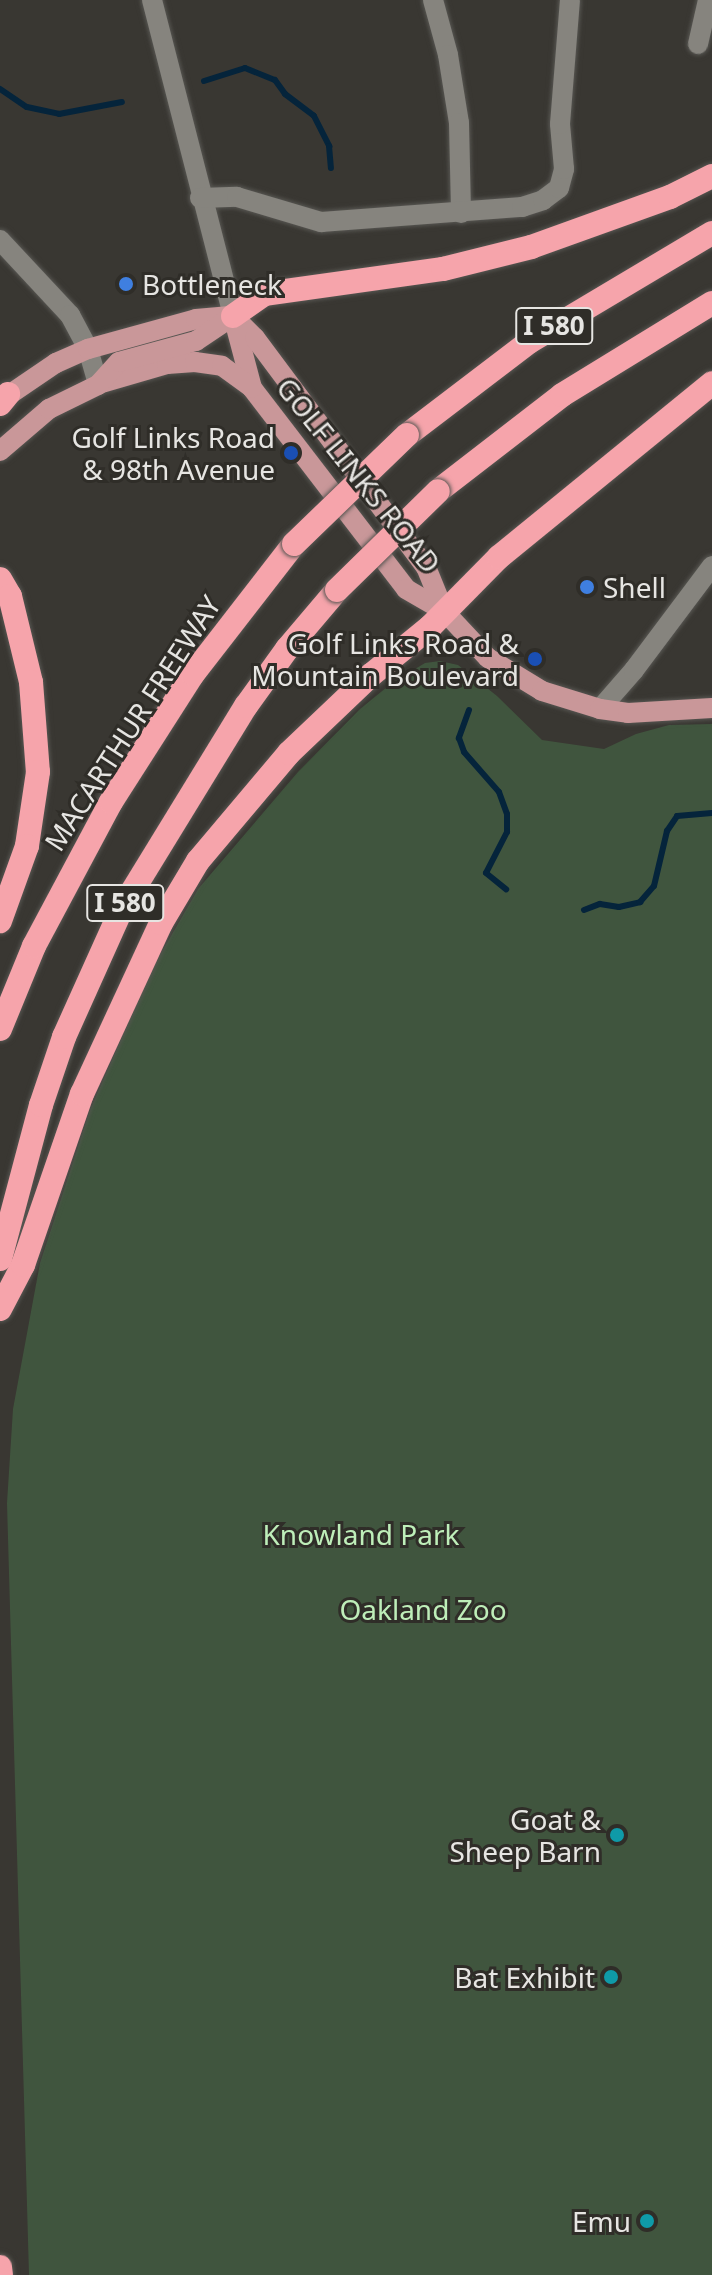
<!DOCTYPE html>
<html>
<head>
<meta charset="utf-8">
<style>
  body { margin:0 }
  #map { position:relative; width:712px; height:2275px; overflow:hidden; background:#393732; font-family:"Noto Sans",sans-serif }
  div>[style] { position:absolute }
  .green>* { inset:0; background:#40553e }
  .stream>* { height:6px; margin:-3px; padding:0 3px; transform-origin:3px; border-radius:3px; background:#05243b }
  .roads { filter:drop-shadow(0 0 2px #575652) drop-shadow(0 0 2px #575652) }
  .minor>* { height:20px; margin:-10px; padding:0 10px; transform-origin:10px; border-radius:10px; background:#86847e }
  .major>* { height:20px; margin:-10px; padding:0 10px; transform-origin:10px; border-radius:10px; background:#c99799 }
  .highway>* { height:24px; margin:-12px; padding:0 12px; transform-origin:12px; border-radius:12px; background:#f6a4ab }
  .bridges { filter:drop-shadow(0 0 2px #575652) drop-shadow(0 0 2px #575652) }
  .highway-bridge>* { height:24px; margin:-12px; padding:0 12px; transform-origin:12px; border-radius:12px; background:#f6a4ab }
  .dots>* { width:22px; height:22px; translate:-50% -50%; box-sizing:border-box; border:4px solid #2f2d28; border-radius:50% }
  span { translate:-50% -50%; white-space:nowrap; text-align:center; line-height:1.15; -webkit-text-stroke:6px #2f2d28; paint-order:stroke }
  .shield-label span { padding:2px 6px; background:#2f2d28; border:2px solid; border-radius:6px; -webkit-text-stroke-width:0 }
  .shield-label { font-size:26px; color:#e6e5e2; font-weight:700 }
  .poi-label { font-size:28px; color:#e6e5e2 }
  .left { translate:0 -50%; text-align:left }
  .right { translate:-100% -50%; text-align:right }
  .street-label { font-size:28px; color:#e6e5e2 }
  .park-label { font-size:28px; color:#beeeb9 }
</style>
</head>
<body>
<div id="map">
  <div class="green">
    <i style="clip-path:polygon(440px 661px,458px 665px,497px 696px,542px 740px,604px 749px,636px 734px,669px 725px,712px 724px,712px 2275px,29px 2275px,7px 1503px,13px 1409px,40px 1263px,90px 1110px,153px 967px,198px 889px,298px 772px,360px 709px,392px 683px,425px 663px)"></i>
  </div>
  <div class="stream">
    <i style="left:204px;top:81px;width:43px;rotate:-17.6deg"></i>
    <i style="left:245px;top:68px;width:32px;rotate:22deg"></i>
    <i style="left:275px;top:80px;width:17px;rotate:54deg"></i>
    <i style="left:285px;top:94px;width:36px;rotate:37deg"></i>
    <i style="left:314px;top:116px;width:34px;rotate:63deg"></i>
    <i style="left:329px;top:146px;width:22px;rotate:85deg"></i>
    <i style="left:0;top:89px;width:32px;rotate:34deg"></i>
    <i style="left:27px;top:107px;width:33px;rotate:12deg"></i>
    <i style="left:59px;top:114px;width:64px;rotate:-10.8deg"></i>
    <i style="left:469px;top:710px;width:30px;rotate:110deg"></i>
    <i style="left:459px;top:738px;width:15px;rotate:70deg"></i>
    <i style="left:464px;top:752px;width:53px;rotate:48.8deg"></i>
    <i style="left:499px;top:792px;width:23px;rotate:70deg"></i>
    <i style="left:507px;top:814px;width:18px;rotate:90deg"></i>
    <i style="left:507px;top:832px;width:46px;rotate:117.1deg"></i>
    <i style="left:486px;top:873px;width:26px;rotate:39deg"></i>
    <i style="left:584px;top:910px;width:17px;rotate:-21deg"></i>
    <i style="left:600px;top:904px;width:19px;rotate:9deg"></i>
    <i style="left:619px;top:907px;width:22px;rotate:-13deg"></i>
    <i style="left:640px;top:902px;width:21px;rotate:-49deg"></i>
    <i style="left:654px;top:886px;width:57px;rotate:-76.7deg"></i>
    <i style="left:667px;top:831px;width:18px;rotate:-56deg"></i>
    <i style="left:677px;top:816px;width:35px;rotate:-5deg"></i>
  </div>
  <div class="roads">
    <div class="minor">
      <i style="left:152px;top:0;width:326px;rotate:75.6deg"></i>
      <i style="left:433px;top:0;width:57px;rotate:74.7deg"></i>
      <i style="left:448px;top:55px;width:69px;rotate:80.8deg"></i>
      <i style="left:459px;top:123px;width:90px;rotate:88.7deg"></i>
      <i style="left:698px;top:44px;width:45px;rotate:-77.2deg"></i>
      <i style="left:200px;top:198px;width:37px;rotate:-2deg"></i>
      <i style="left:237px;top:197px;width:88px;rotate:16.6deg"></i>
      <i style="left:321px;top:222px;width:202px;rotate:-4.3deg"></i>
      <i style="left:522px;top:207px;width:22px;rotate:-18deg"></i>
      <i style="left:543px;top:200px;width:20px;rotate:-37deg"></i>
      <i style="left:559px;top:188px;width:20px;rotate:-75deg"></i>
      <i style="left:564px;top:169px;width:45px;rotate:-95.1deg"></i>
      <i style="left:560px;top:124px;width:124px;rotate:-85.4deg"></i>
      <i style="left:0;top:240px;width:103px;rotate:47deg"></i>
      <i style="left:70px;top:315px;width:38px;rotate:62deg"></i>
      <i style="left:88px;top:349px;width:37px;rotate:74deg"></i>
      <i style="left:600px;top:709px;width:52px;rotate:-48.9deg"></i>
      <i style="left:634px;top:670px;width:130px;rotate:-53.1deg"></i>
    </div>
    <div class="major">
      <i style="left:233px;top:316px;width:74px;rotate:75.2deg"></i>
      <i style="left:252px;top:388px;width:253px;rotate:52.5deg"></i>
      <i style="left:406px;top:589px;width:44px;rotate:30.1deg"></i>
      <i style="left:444px;top:611px;width:64px;rotate:46.9deg"></i>
      <i style="left:488px;top:658px;width:63px;rotate:31.4deg"></i>
      <i style="left:542px;top:691px;width:61px;rotate:17.2deg"></i>
      <i style="left:600px;top:709px;width:28px;rotate:8deg"></i>
      <i style="left:628px;top:713px;width:84px;rotate:-3.4deg"></i>
      <i style="left:236px;top:319px;width:27px;rotate:45deg"></i>
      <i style="left:255px;top:338px;width:286px;rotate:53.3deg"></i>
      <i style="left:426px;top:567px;width:48px;rotate:67.8deg"></i>
      <i style="left:102px;top:383px;width:68px;rotate:-16.3deg"></i>
      <i style="left:167px;top:364px;width:28px;rotate:-4deg"></i>
      <i style="left:195px;top:362px;width:27px;rotate:8deg"></i>
      <i style="left:222px;top:366px;width:37px;rotate:36deg"></i>
      <i style="left:0;top:401px;width:68px;rotate:-34.2deg"></i>
      <i style="left:56px;top:363px;width:35px;rotate:-24deg"></i>
      <i style="left:88px;top:349px;width:112px;rotate:-15.5deg"></i>
      <i style="left:196px;top:319px;width:37px;rotate:-5deg"></i>
      <i style="left:0;top:451px;width:65px;rotate:-40.6deg"></i>
      <i style="left:49px;top:409px;width:55px;rotate:-26.1deg"></i>
      <i style="left:98px;top:385px;width:31px;rotate:-48deg"></i>
      <i style="left:119px;top:362px;width:80px;rotate:-15.3deg"></i>
      <i style="left:196px;top:341px;width:45px;rotate:-34deg"></i>
    </div>
    <div class="highway">
      <i style="left:233px;top:316px;width:38px;rotate:-35deg"></i>
      <i style="left:264px;top:294px;width:181px;rotate:-8deg"></i>
      <i style="left:443px;top:269px;width:91px;rotate:-14deg"></i>
      <i style="left:531px;top:247px;width:148px;rotate:-19.8deg"></i>
      <i style="left:670px;top:197px;width:47px;rotate:-26.6deg"></i>
      <i style="left:0;top:404px;width:13px;rotate:-51deg"></i>
      <i style="left:407px;top:435px;width:153px;rotate:-37.3deg"></i>
      <i style="left:529px;top:342px;width:213px;rotate:-30.8deg"></i>
      <i style="left:438px;top:491px;width:157px;rotate:-37.7deg"></i>
      <i style="left:562px;top:395px;width:176px;rotate:-31.5deg"></i>
      <i style="left:0;top:579px;width:20px;rotate:60deg"></i>
      <i style="left:10px;top:596px;width:89px;rotate:76.3deg"></i>
      <i style="left:31px;top:682px;width:90px;rotate:85.6deg"></i>
      <i style="left:38px;top:772px;width:75px;rotate:98.5deg"></i>
      <i style="left:27px;top:846px;width:80px;rotate:109.8deg"></i>
      <i style="left:0;top:1029px;width:90px;rotate:-67.7deg"></i>
      <i style="left:34px;top:946px;width:163px;rotate:-61.9deg"></i>
      <i style="left:111px;top:802px;width:152px;rotate:-57.4deg"></i>
      <i style="left:193px;top:674px;width:165px;rotate:-52.2deg"></i>
      <i style="left:0;top:1259px;width:159px;rotate:-75.1deg"></i>
      <i style="left:41px;top:1105px;width:72px;rotate:-71.3deg"></i>
      <i style="left:64px;top:1037px;width:141px;rotate:-65.8deg"></i>
      <i style="left:122px;top:908px;width:237px;rotate:-58.5deg"></i>
      <i style="left:246px;top:706px;width:70px;rotate:-54.3deg"></i>
      <i style="left:287px;top:649px;width:77px;rotate:-49.7deg"></i>
      <i style="left:0;top:1309px;width:50px;rotate:-62.4deg"></i>
      <i style="left:23px;top:1265px;width:181px;rotate:-71deg"></i>
      <i style="left:82px;top:1094px;width:188px;rotate:-65.2deg"></i>
      <i style="left:161px;top:923px;width:72px;rotate:-59.2deg"></i>
      <i style="left:198px;top:861px;width:141px;rotate:-49.9deg"></i>
      <i style="left:289px;top:753px;width:113px;rotate:-43.6deg"></i>
      <i style="left:371px;top:675px;width:77px;rotate:-39.2deg"></i>
      <i style="left:431px;top:626px;width:97px;rotate:-45.4deg"></i>
      <i style="left:499px;top:557px;width:275px;rotate:-39.2deg"></i>
      <i style="left:0;top:2267px;width:8px;rotate:83deg"></i>
    </div>
  </div>
  <div class="bridges">
    <div class="highway-bridge">
      <i style="left:294px;top:544px;width:157px;rotate:-44deg"></i>
      <i style="left:337px;top:590px;width:141px;rotate:-44.4deg"></i>
    </div>
  </div>
  <div class="dots">
    <i style="left:126px;top:284px;background:#3f7fe0"></i>
    <i style="left:291px;top:453px;background:#1a4fb4"></i>
    <i style="left:587px;top:587px;background:#3f7fe0"></i>
    <i style="left:535px;top:659px;background:#1a4fb4"></i>
    <i style="left:617px;top:1835px;background:#0f9aa8"></i>
    <i style="left:611px;top:1977px;background:#0f9aa8"></i>
    <i style="left:647px;top:2221px;background:#0f9aa8"></i>
  </div>
  <div class="shield-label">
    <span style="left:554px;top:326px">I 580</span>
    <span style="left:125px;top:903px">I 580</span>
  </div>
  <div class="poi-label">
    <span class="left" style="left:142px;top:284px">Bottleneck</span>
    <span class="right" style="left:275px;top:453px">Golf Links Road<br>&amp; 98th Avenue</span>
    <span class="left" style="left:603px;top:587px">Shell</span>
    <span class="right" style="left:519px;top:659px">Golf Links Road &amp;<br>Mountain Boulevard</span>
    <span class="right" style="left:601px;top:1835px">Goat &amp;<br>Sheep Barn</span>
    <span class="right" style="left:595px;top:1977px">Bat Exhibit</span>
    <span class="right" style="left:631px;top:2221px">Emu</span>
  </div>
  <div class="street-label">
    <span style="left:359px;top:475px;rotate:51deg">GOLF LINKS ROAD</span>
    <span style="left:132px;top:723px;rotate:-57deg">MACARTHUR FREEWAY</span>
  </div>
  <div class="park-label">
    <span style="left:361px;top:1534px">Knowland Park</span>
    <span style="left:423px;top:1609px">Oakland Zoo</span>
  </div>
</div>
</body>
</html>
